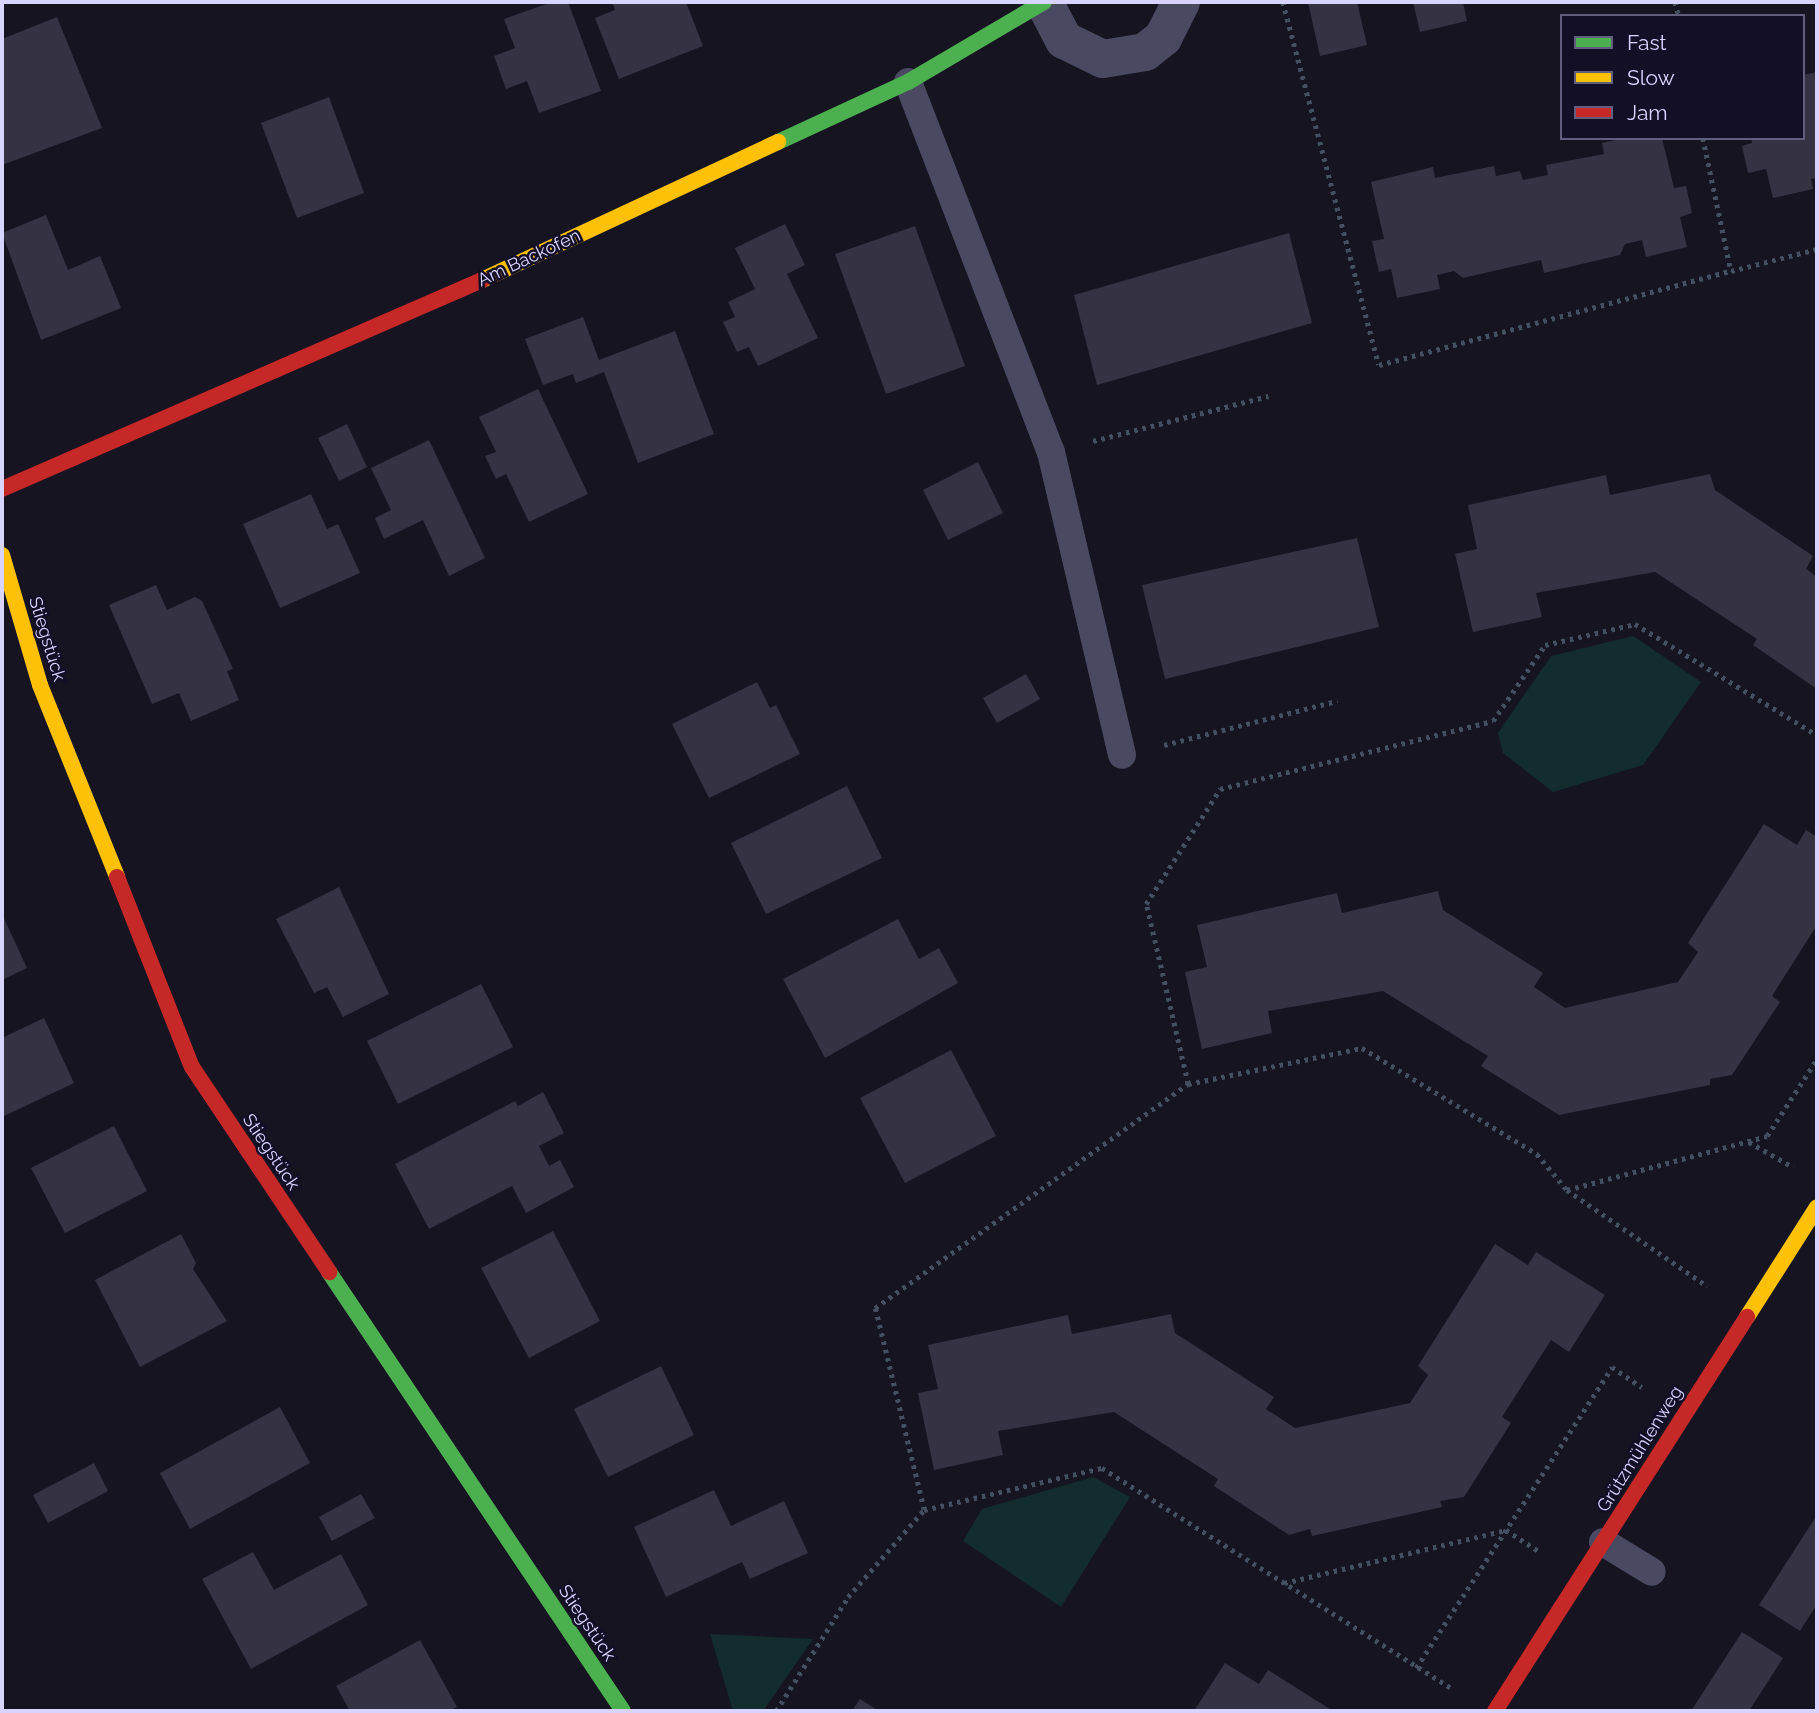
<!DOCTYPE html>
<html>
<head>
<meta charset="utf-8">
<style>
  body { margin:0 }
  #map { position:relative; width:1819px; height:1713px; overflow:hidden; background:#161421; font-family:Raleway,sans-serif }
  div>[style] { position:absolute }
  .green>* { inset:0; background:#132c2d }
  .building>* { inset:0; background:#343243 }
  .path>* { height:4.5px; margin-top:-2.25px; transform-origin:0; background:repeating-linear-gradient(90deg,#44505f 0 3.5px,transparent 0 8.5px) }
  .lane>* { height:28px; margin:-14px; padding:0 14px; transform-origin:14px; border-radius:14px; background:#4a4962 }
  .street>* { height:38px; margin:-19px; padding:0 19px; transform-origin:19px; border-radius:19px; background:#4a4962 }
  .fast>* { height:16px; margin:-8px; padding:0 8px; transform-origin:8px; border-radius:8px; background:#4caf50 }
  .slow>* { height:16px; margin:-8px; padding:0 8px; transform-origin:8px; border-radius:8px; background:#ffc107 }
  .jam>* { height:16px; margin:-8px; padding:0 8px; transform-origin:8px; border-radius:8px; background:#c62828 }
  span { translate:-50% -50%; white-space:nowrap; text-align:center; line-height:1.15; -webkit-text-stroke:5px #130f26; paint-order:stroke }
  .street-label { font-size:18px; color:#d9d4ff }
  .frame { position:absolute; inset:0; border:4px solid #d9d4ff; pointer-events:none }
  .legend { position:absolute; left:1560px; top:14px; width:245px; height:126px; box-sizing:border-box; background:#130f26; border:2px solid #625e7d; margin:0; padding:9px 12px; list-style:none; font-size:21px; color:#d9d4ff }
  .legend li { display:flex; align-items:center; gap:14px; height:35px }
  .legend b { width:35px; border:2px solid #625e7d }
</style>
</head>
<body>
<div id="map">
  <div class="green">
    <i style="clip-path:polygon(1633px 636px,1701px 682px,1643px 765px,1553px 792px,1503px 753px,1498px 733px,1551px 656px)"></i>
    <i style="clip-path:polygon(1093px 1477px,1130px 1497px,1061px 1607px,963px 1541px,982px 1509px)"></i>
    <i style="clip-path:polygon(710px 1634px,813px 1639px,763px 1711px,733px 1711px)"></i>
  </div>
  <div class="building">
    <i style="clip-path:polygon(552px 2px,568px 2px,601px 91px,539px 113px,527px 81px,506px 89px,494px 56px,515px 48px,504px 19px)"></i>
    <i style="clip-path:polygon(612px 2px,686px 2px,703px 46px,619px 79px,595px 18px,615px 10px)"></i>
    <i style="clip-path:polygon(1308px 2px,1357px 2px,1367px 45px,1320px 56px)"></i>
    <i style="clip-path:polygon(1413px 2px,1463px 2px,1467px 21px,1420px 32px)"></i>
    <i style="clip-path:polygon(57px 17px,102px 128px,2px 165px,2px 39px)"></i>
    <i style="clip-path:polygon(1817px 72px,1817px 178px,1811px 179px,1813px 189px,1773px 198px,1766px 169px,1748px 173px,1742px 146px,1752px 143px,1751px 138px,1803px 138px,1803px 75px)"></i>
    <i style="clip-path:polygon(329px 97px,364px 193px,297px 218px,261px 123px)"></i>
    <i style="clip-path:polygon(1624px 138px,1662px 138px,1674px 188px,1686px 186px,1692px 213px,1680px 217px,1687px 247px,1646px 257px,1642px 240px,1625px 244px,1620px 255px,1544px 273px,1541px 260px,1463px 278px,1454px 271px,1437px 275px,1440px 289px,1397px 298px,1391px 269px,1379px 272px,1372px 241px,1384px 239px,1371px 182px,1433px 167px,1435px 178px,1494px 166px,1496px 176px,1520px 171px,1523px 180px,1548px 175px,1546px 165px,1604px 154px,1602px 143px)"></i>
    <i style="clip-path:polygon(46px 215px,68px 270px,100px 256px,121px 308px,41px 340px,2px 233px)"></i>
    <i style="clip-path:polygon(785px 224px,805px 265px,787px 274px,818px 338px,758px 366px,749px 347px,737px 352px,723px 322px,735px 317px,728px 302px,755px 289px,735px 248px)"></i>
    <i style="clip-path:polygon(915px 226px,965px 366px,886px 394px,835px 254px)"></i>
    <i style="clip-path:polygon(1289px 233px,1312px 323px,1097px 385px,1074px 295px)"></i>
    <i style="clip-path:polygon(583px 317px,599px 360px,675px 331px,714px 434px,638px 463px,604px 372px,576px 383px,573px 374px,543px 385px,525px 339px)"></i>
    <i style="clip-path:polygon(538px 389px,588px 494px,529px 522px,506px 474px,496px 479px,485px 456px,496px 452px,479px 417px)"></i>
    <i style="clip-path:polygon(347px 424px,367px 467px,339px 481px,318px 438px)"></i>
    <i style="clip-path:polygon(429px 440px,485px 558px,449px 576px,423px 520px,384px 539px,375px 518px,391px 510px,371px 468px)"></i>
    <i style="clip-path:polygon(978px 462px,1003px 513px,948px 540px,923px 490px)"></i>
    <i style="clip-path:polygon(1710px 474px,1715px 490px,1813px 556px,1806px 569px,1817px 577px,1817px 689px,1753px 645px,1757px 639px,1655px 572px,1536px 593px,1542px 617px,1473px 632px,1455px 554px,1477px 549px,1468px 505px,1606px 475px,1610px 495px)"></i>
    <i style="clip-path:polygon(311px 494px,327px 529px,338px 524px,360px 573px,280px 608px,243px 524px)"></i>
    <i style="clip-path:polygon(1357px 538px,1379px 627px,1165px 679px,1142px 585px)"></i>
    <i style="clip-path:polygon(156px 585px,167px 610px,195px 597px,202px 601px,233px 669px,227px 671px,239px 700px,191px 721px,179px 693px,152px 704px,109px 605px)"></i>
    <i style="clip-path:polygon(1026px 674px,1040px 699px,997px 723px,983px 698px)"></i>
    <i style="clip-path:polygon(757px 682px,770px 708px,776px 705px,800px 754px,709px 798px,672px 724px)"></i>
    <i style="clip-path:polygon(847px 786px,882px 858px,766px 914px,731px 843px)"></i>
    <i style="clip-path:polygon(1764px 824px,1797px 845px,1806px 830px,1817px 837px,1817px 925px,1772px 996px,1780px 1002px,1732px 1075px,1710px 1079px,1710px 1085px,1559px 1115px,1481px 1066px,1488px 1056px,1383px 991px,1268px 1011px,1272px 1033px,1202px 1049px,1185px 972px,1207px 967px,1197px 925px,1337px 893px,1342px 913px,1438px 891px,1443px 910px,1543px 973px,1534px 987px,1565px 1008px,1678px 982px,1698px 952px,1688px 943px)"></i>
    <i style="clip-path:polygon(339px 887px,389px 994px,343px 1017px,327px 987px,314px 993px,276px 919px)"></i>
    <i style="clip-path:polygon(2px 914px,27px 968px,2px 980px)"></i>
    <i style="clip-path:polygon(898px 919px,919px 959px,939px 948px,958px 983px,825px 1058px,783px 979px)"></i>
    <i style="clip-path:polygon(481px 984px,513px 1047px,398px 1104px,367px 1041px)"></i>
    <i style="clip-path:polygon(44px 1018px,74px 1083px,2px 1117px,2px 1038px)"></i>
    <i style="clip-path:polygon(951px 1050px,996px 1136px,905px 1183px,860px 1098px)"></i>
    <i style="clip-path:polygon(543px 1092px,564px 1133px,539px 1146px,549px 1166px,560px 1160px,574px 1187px,526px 1213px,512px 1186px,429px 1229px,395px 1164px,515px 1101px,518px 1106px)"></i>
    <i style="clip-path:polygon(114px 1126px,147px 1191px,65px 1233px,31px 1168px)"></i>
    <i style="clip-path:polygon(553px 1231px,600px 1321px,529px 1358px,481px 1268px)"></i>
    <i style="clip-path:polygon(181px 1234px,196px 1263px,193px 1269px,227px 1321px,140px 1367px,95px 1280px)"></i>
    <i style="clip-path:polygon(1495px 1244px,1528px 1265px,1536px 1252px,1605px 1295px,1569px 1352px,1551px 1340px,1502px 1417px,1511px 1423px,1464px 1497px,1440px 1501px,1442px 1507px,1312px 1536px,1310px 1529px,1289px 1535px,1214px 1486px,1218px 1479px,1114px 1412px,998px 1431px,1003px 1455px,934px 1470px,918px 1393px,938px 1389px,928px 1345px,1068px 1315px,1072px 1334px,1171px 1314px,1175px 1333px,1274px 1397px,1266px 1409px,1295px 1428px,1410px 1403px,1428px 1375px,1418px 1366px)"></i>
    <i style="clip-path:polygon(661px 1366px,694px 1435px,608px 1477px,574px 1409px)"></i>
    <i style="clip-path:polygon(280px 1407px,310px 1463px,190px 1529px,160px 1473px)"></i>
    <i style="clip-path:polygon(94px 1463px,108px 1491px,48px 1523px,33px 1495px)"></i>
    <i style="clip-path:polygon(714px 1490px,731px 1526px,784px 1501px,808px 1553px,750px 1579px,742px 1562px,666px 1597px,634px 1527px)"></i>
    <i style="clip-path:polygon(361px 1494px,375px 1518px,332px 1541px,319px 1517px)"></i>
    <i style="clip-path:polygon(1817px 1515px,1817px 1604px,1800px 1631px,1759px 1605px)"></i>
    <i style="clip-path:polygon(253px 1552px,274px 1590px,341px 1554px,368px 1605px,251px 1669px,202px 1579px)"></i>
    <i style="clip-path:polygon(1742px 1632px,1783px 1658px,1749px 1711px,1691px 1711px)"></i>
    <i style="clip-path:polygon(420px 1640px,457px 1707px,448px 1711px,350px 1711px,336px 1686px)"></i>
    <i style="clip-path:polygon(1225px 1663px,1259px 1684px,1268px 1670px,1333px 1711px,1194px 1711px)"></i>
    <i style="clip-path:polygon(860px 1699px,879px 1711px,852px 1711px)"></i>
  </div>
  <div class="path">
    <i style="left:1283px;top:2px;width:375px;rotate:75.2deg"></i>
    <i style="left:1379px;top:365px;width:364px;rotate:-15deg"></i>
    <i style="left:1675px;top:2px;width:15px;rotate:74deg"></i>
    <i style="left:1703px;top:138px;width:136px;rotate:78.1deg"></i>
    <i style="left:1731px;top:271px;width:89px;rotate:-14.3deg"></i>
    <i style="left:1093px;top:441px;width:181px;rotate:-14.4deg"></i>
    <i style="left:1164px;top:745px;width:179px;rotate:-14.3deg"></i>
    <i style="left:1188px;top:1084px;width:185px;rotate:-103.1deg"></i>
    <i style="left:1146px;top:904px;width:137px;rotate:-57.2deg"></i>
    <i style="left:1220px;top:789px;width:281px;rotate:-14deg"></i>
    <i style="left:1493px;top:721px;width:92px;rotate:-55.6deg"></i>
    <i style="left:1545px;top:645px;width:92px;rotate:-13.1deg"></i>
    <i style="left:1635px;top:624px;width:213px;rotate:31.4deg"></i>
    <i style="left:1749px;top:1142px;width:51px;rotate:29.6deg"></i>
    <i style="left:1567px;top:1190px;width:207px;rotate:-15.1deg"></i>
    <i style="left:1767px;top:1136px;width:92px;rotate:-57deg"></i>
    <i style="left:924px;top:1510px;width:208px;rotate:-103.6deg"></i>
    <i style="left:875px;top:1308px;width:385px;rotate:-35.6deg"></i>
    <i style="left:1188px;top:1084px;width:178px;rotate:-11.7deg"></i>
    <i style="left:1362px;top:1048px;width:205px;rotate:31.2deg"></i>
    <i style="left:1537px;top:1154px;width:47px;rotate:50.2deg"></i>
    <i style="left:1567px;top:1190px;width:170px;rotate:34.4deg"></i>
    <i style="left:1284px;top:1583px;width:228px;rotate:-13.4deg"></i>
    <i style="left:1506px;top:1530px;width:40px;rotate:32.9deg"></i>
    <i style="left:1416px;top:1668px;width:359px;rotate:-56.9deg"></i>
    <i style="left:1612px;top:1367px;width:36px;rotate:34deg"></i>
    <i style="left:776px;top:1711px;width:135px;rotate:-57.7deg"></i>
    <i style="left:848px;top:1597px;width:116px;rotate:-48.9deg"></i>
    <i style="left:924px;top:1510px;width:183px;rotate:-13.3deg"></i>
    <i style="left:1102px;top:1468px;width:413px;rotate:32.2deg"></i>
  </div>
  <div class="lane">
    <i style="left:908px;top:82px;width:397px;rotate:68.9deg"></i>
    <i style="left:1051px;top:452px;width:311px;rotate:76.8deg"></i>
    <i style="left:1603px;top:1542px;width:57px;rotate:31.5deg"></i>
  </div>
  <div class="street">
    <i style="left:1044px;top:2px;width:43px;rotate:62.2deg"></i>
    <i style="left:1064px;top:40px;width:43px;rotate:26deg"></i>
    <i style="left:1103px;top:59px;width:43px;rotate:-9.5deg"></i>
    <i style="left:1145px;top:52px;width:23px;rotate:-38deg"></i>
    <i style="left:1163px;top:38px;width:40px;rotate:-63.4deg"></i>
  </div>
  <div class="fast">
    <i style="left:778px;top:142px;width:143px;rotate:-24.8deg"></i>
    <i style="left:908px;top:82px;width:158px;rotate:-30.5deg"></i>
    <i style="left:329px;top:1272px;width:528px;rotate:56.19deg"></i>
  </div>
  <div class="slow">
    <i style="left:482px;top:280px;width:327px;rotate:-25deg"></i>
    <i style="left:2px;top:555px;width:135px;rotate:73.7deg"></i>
    <i style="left:40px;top:685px;width:207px;rotate:68.1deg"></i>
    <i style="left:1747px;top:1317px;width:130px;rotate:-57.5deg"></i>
  </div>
  <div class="jam">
    <i style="left:2px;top:489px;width:524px;rotate:-23.53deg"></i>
    <i style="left:117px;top:877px;width:204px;rotate:68.5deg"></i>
    <i style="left:192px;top:1067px;width:247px;rotate:56.2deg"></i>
    <i style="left:1495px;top:1711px;width:468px;rotate:-57.4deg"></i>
  </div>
  <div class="street-label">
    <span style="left:529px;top:258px;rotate:-25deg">Am Backofen</span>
    <span style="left:47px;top:639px;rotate:73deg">Stiegstück</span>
    <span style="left:271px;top:1152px;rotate:56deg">Stiegstück</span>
    <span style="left:1640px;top:1449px;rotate:-58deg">Grützmühlenweg</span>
    <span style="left:587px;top:1623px;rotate:56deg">Stiegstück</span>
  </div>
  <div class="frame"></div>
  <ul class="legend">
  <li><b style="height:9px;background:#4caf50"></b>Fast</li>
  <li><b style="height:9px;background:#ffc107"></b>Slow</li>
  <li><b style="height:9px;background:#c62828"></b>Jam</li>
  </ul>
</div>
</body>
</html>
